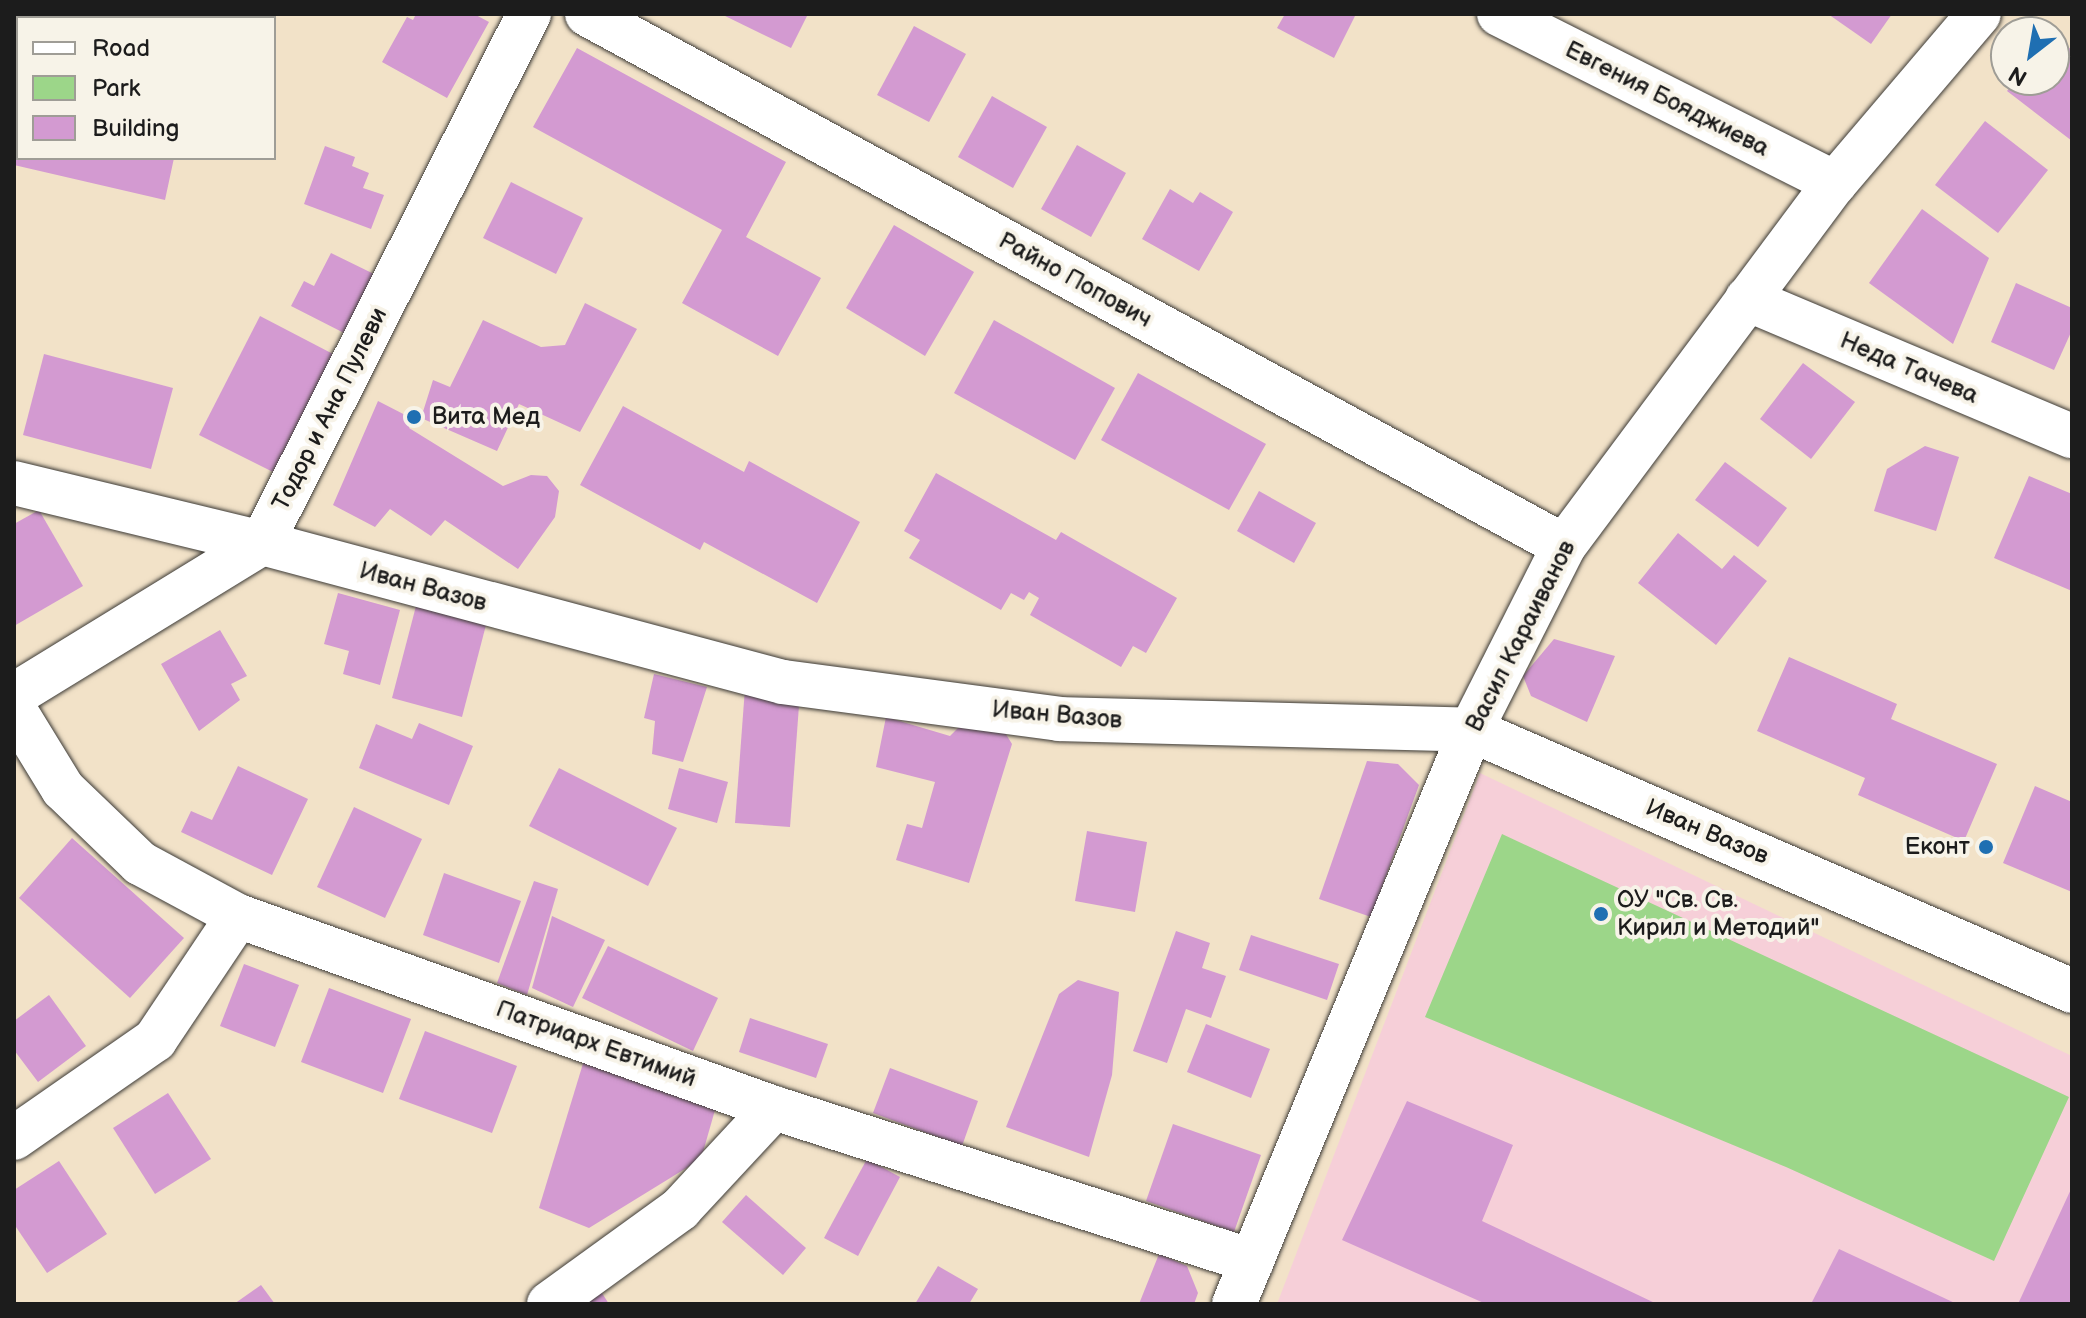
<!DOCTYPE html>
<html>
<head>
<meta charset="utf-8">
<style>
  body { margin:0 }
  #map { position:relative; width:2086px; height:1318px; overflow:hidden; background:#f2e2c8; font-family:"Balsamiq Sans",sans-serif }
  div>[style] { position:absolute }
  .built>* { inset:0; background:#f6cfd8 }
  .green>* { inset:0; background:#9cd689 }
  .building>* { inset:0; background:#d39ad1 }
  .roads { filter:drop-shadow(0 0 2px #3c3a36) drop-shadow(0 0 2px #3c3a36) }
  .minor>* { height:44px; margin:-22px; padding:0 22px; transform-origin:22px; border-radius:22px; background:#fff }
  .dots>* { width:22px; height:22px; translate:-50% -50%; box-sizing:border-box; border:4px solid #f7f3e8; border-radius:50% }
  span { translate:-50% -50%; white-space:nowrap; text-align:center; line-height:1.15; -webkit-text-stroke:8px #f7f3e8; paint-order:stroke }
  .street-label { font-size:24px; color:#1c1c1c }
  .poi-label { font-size:24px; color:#1c1c1c }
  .left { translate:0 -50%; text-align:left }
  .right { translate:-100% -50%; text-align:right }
  .frame { position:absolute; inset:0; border:16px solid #1c1c1c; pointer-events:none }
  .legend { position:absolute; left:16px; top:16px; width:260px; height:144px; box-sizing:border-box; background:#f7f3e8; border:2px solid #9f9d96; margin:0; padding:10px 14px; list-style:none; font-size:24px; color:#1c1c1c }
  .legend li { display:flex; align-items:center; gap:16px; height:40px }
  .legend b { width:40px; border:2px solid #9f9d96 }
  .north { position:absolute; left:1990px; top:16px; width:80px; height:80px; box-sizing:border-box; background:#f7f3e8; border:2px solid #9f9d96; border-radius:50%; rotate:211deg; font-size:22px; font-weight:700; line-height:32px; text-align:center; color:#1c1c1c }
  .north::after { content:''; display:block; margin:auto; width:28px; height:36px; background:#1f6fb2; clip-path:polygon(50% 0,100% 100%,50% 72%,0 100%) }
</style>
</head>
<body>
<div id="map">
  <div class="built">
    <i style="clip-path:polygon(1480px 773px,2072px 1056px,2072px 1304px,1277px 1304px)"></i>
  </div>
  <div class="green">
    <i style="clip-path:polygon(1502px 834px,2069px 1097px,1994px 1261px,1786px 1167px,1425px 1017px)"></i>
  </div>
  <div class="building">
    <i style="clip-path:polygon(416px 14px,474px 14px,489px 22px,447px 98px,382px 62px,407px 17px,413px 20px)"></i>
    <i style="clip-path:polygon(721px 14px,808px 14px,791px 48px)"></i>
    <i style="clip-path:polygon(1285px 14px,1356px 14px,1334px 58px,1277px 28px)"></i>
    <i style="clip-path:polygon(1828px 14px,1892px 14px,1871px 44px)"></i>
    <i style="clip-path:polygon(914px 26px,966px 54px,929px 122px,877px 95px)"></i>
    <i style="clip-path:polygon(2054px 36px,2072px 50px,2072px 141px,2007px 91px,2015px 80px,2054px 80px)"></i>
    <i style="clip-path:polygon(577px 48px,786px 162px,746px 237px,821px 278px,778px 356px,682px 303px,722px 230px,533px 127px)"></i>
    <i style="clip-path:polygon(14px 88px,18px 158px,174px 158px,165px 200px,14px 165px)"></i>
    <i style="clip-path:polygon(992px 96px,1047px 127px,1013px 188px,958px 157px)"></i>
    <i style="clip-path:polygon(1985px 121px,2048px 170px,1998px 233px,1935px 185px)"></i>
    <i style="clip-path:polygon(1077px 145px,1126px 173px,1091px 237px,1041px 209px)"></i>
    <i style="clip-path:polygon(325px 146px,355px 157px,352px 166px,369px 173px,363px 188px,384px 195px,371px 229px,304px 204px)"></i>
    <i style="clip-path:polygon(511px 182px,583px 218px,556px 274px,483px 238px)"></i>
    <i style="clip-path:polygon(1170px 189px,1193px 203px,1200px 192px,1233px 212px,1199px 271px,1142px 239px)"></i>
    <i style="clip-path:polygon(1922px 209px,1989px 258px,1953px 344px,1869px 283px)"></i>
    <i style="clip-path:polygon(894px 225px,974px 272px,925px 356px,846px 308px)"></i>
    <i style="clip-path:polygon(331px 253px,376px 275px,346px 334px,291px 306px,304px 281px,314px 286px)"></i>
    <i style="clip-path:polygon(2016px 283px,2072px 308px,2072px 330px,2054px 370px,1991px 342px)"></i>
    <i style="clip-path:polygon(585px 303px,637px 329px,580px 432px,519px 404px,497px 451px,421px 418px,433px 380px,450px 387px,483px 320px,541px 347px,565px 345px)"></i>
    <i style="clip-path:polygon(260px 316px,333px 354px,273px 472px,199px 435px)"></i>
    <i style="clip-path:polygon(994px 320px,1115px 388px,1075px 460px,954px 393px)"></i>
    <i style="clip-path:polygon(44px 354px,173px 388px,151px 469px,23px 435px)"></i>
    <i style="clip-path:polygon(1803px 363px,1855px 402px,1811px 459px,1760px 419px)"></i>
    <i style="clip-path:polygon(1138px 373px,1266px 444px,1229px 510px,1101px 440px)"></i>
    <i style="clip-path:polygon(378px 401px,413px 419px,409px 428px,503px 486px,531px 475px,547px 476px,559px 491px,555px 517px,518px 569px,445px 520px,431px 536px,390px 509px,375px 527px,333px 505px)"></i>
    <i style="clip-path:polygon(623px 406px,744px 472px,749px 461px,860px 522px,817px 603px,704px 542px,700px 550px,580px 485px)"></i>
    <i style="clip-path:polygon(1925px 446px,1959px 457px,1936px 531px,1874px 511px,1887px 469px)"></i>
    <i style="clip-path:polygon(1725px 462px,1787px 508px,1758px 547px,1695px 500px)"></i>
    <i style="clip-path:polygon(936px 473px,1056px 540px,1061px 532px,1177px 598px,1146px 653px,1133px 646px,1121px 667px,1030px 615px,1039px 598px,1029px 592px,1024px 600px,1011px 593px,1001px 610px,909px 558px,920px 540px,904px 531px)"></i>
    <i style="clip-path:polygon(2029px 476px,2072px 494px,2072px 591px,1994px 558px)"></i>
    <i style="clip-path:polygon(1259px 491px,1316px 523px,1294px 563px,1237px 531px)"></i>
    <i style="clip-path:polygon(39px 510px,83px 586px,14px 626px,14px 524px)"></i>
    <i style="clip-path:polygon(1678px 533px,1722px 569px,1734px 555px,1767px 581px,1716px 645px,1638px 583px)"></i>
    <i style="clip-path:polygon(338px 593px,400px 610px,380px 685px,343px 674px,349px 651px,324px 644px)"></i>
    <i style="clip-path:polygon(416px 606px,486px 625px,462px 717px,392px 698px)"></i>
    <i style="clip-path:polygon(220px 630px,247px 676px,231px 684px,240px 700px,199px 731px,161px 664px)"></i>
    <i style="clip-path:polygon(1554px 639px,1615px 656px,1587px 722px,1531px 696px,1523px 676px)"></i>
    <i style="clip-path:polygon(1789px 657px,1897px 704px,1891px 719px,1997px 764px,1964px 841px,1858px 795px,1865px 778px,1757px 731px)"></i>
    <i style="clip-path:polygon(654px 674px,707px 687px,683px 762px,652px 754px,655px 721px,644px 718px)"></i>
    <i style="clip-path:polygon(745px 688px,800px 692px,790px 827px,735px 823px)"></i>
    <i style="clip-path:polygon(886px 717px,950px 736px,966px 720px,1004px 731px,1012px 744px,969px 883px,896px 860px,907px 824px,922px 828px,935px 782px,876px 767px)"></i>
    <i style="clip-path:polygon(419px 723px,473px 746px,449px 805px,359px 768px,376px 724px,412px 739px)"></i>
    <i style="clip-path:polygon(1367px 761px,1398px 764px,1419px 785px,1371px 917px,1319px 899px)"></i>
    <i style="clip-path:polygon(238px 766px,308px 799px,272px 875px,181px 832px,191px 811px,212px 820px)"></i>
    <i style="clip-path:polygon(559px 768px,677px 828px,648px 886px,529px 826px)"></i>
    <i style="clip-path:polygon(679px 768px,728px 782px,717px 823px,668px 809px)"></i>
    <i style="clip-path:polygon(2035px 786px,2072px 802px,2072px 892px,2003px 863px)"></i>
    <i style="clip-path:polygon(354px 807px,422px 839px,385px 918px,317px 887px)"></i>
    <i style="clip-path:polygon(1087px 831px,1147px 842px,1135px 912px,1075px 901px)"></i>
    <i style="clip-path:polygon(72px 838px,184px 938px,130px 998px,19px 898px)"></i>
    <i style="clip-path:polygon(444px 873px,521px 901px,499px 963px,423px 935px)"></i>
    <i style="clip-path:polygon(534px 881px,558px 889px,527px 995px,497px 983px)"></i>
    <i style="clip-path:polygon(552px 916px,605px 940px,573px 1007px,532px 988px)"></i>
    <i style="clip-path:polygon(1176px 931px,1210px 943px,1202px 968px,1226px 976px,1211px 1018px,1186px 1009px,1167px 1063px,1133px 1051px)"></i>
    <i style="clip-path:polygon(1251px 935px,1339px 964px,1327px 1000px,1239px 970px)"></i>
    <i style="clip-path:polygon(608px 946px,718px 998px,693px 1051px,582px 998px)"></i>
    <i style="clip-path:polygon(244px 964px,299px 985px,275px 1047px,220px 1026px)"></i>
    <i style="clip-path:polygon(1078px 980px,1119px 992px,1112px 1075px,1089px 1157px,1006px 1127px,1059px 994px)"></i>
    <i style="clip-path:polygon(329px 988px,411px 1019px,383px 1093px,301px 1062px)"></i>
    <i style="clip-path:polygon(49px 995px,86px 1046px,38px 1082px,14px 1050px,14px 1021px)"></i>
    <i style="clip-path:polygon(750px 1018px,828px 1044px,816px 1078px,739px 1052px)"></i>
    <i style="clip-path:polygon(1206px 1024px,1270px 1049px,1251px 1098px,1187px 1072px)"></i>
    <i style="clip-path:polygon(425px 1031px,517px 1066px,492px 1133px,399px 1099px)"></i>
    <i style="clip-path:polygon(585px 1057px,717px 1103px,701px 1159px,589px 1228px,539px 1208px)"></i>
    <i style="clip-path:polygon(890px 1068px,978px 1101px,962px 1146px,873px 1113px)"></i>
    <i style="clip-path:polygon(168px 1093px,211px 1159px,155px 1194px,113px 1128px)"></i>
    <i style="clip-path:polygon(1407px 1101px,1513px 1145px,1482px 1221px,1657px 1304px,1486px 1304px,1342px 1240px)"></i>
    <i style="clip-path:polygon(1173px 1124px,1261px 1155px,1234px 1232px,1146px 1201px)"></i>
    <i style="clip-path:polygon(867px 1159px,900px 1177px,858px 1256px,824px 1238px)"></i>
    <i style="clip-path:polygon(59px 1161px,107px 1234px,47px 1273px,14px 1224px,14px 1190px)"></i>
    <i style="clip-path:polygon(2072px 1187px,2072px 1304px,2018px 1304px)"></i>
    <i style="clip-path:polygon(746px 1195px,806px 1248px,783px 1275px,722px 1222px)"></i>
    <i style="clip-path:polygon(1839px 1249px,1957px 1304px,1811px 1304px)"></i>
    <i style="clip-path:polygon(1159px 1254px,1187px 1266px,1198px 1293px,1194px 1304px,1139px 1304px)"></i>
    <i style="clip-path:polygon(938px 1266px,978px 1289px,969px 1304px,915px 1304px)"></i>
    <i style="clip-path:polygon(261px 1285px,275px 1304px,234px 1304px)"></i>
    <i style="clip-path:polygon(600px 1290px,609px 1304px,578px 1304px)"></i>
  </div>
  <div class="roads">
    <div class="minor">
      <i style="left:587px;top:14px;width:1112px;rotate:28.57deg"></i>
      <i style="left:1499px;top:14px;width:376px;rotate:26.7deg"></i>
      <i style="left:1747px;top:299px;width:353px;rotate:22.9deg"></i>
      <i style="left:14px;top:483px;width:255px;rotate:13.6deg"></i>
      <i style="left:262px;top:543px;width:539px;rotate:14.94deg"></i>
      <i style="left:783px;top:682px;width:278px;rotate:7.6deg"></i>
      <i style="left:1059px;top:719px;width:412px;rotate:1.5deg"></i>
      <i style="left:1471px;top:730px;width:655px;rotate:23.47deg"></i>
      <i style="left:14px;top:695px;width:291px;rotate:-31.5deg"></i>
      <i style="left:262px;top:543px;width:593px;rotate:-63.22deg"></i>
      <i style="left:14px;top:709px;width:94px;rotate:58.5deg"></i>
      <i style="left:63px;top:789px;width:107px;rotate:43.9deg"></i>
      <i style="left:140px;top:863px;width:111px;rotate:28.4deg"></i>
      <i style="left:238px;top:916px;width:569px;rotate:19.71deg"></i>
      <i style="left:774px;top:1108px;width:502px;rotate:17.75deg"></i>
      <i style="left:14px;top:1138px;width:172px;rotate:-34.8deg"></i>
      <i style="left:155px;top:1040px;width:149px;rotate:-56.2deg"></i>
      <i style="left:549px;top:1304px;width:162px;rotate:-35.9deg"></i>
      <i style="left:680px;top:1209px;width:138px;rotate:-47.1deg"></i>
      <i style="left:1234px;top:1304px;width:621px;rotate:-67.56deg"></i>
      <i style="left:1471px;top:730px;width:206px;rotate:-63.2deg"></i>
      <i style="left:1564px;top:546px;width:453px;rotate:-53.3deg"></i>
      <i style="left:1835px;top:183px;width:222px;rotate:-49.6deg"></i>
    </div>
  </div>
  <div class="dots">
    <i style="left:414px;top:417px;background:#1f6fb2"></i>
    <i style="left:1986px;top:847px;background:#1f6fb2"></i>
    <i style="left:1601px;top:914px;background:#1f6fb2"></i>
  </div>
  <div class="street-label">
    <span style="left:1667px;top:99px;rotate:27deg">Евгения Бояджиева</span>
    <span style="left:1075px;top:280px;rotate:29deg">Райно Попович</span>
    <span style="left:1909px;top:368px;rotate:23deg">Неда Тачева</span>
    <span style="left:330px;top:409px;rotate:-63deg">Тодор и Ана Пулеви</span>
    <span style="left:423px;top:587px;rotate:15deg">Иван Вазов</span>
    <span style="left:1521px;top:636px;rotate:-63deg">Васил Караиванов</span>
    <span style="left:1057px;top:715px;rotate:5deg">Иван Вазов</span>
    <span style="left:1707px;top:832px;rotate:23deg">Иван Вазов</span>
    <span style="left:596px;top:1044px;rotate:20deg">Патриарх Евтимий</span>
  </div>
  <div class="poi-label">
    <span class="left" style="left:432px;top:417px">Вита Мед</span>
    <span class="right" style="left:1970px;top:847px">Еконт</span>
    <span class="left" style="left:1617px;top:914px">ОУ "Св. Св.<br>Кирил и Методий"</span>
  </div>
  <div class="frame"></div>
  <ul class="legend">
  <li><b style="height:10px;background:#fff"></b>Road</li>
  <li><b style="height:22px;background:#9cd689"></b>Park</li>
  <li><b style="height:22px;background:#d39ad1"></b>Building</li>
  </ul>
  <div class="north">N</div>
</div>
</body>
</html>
